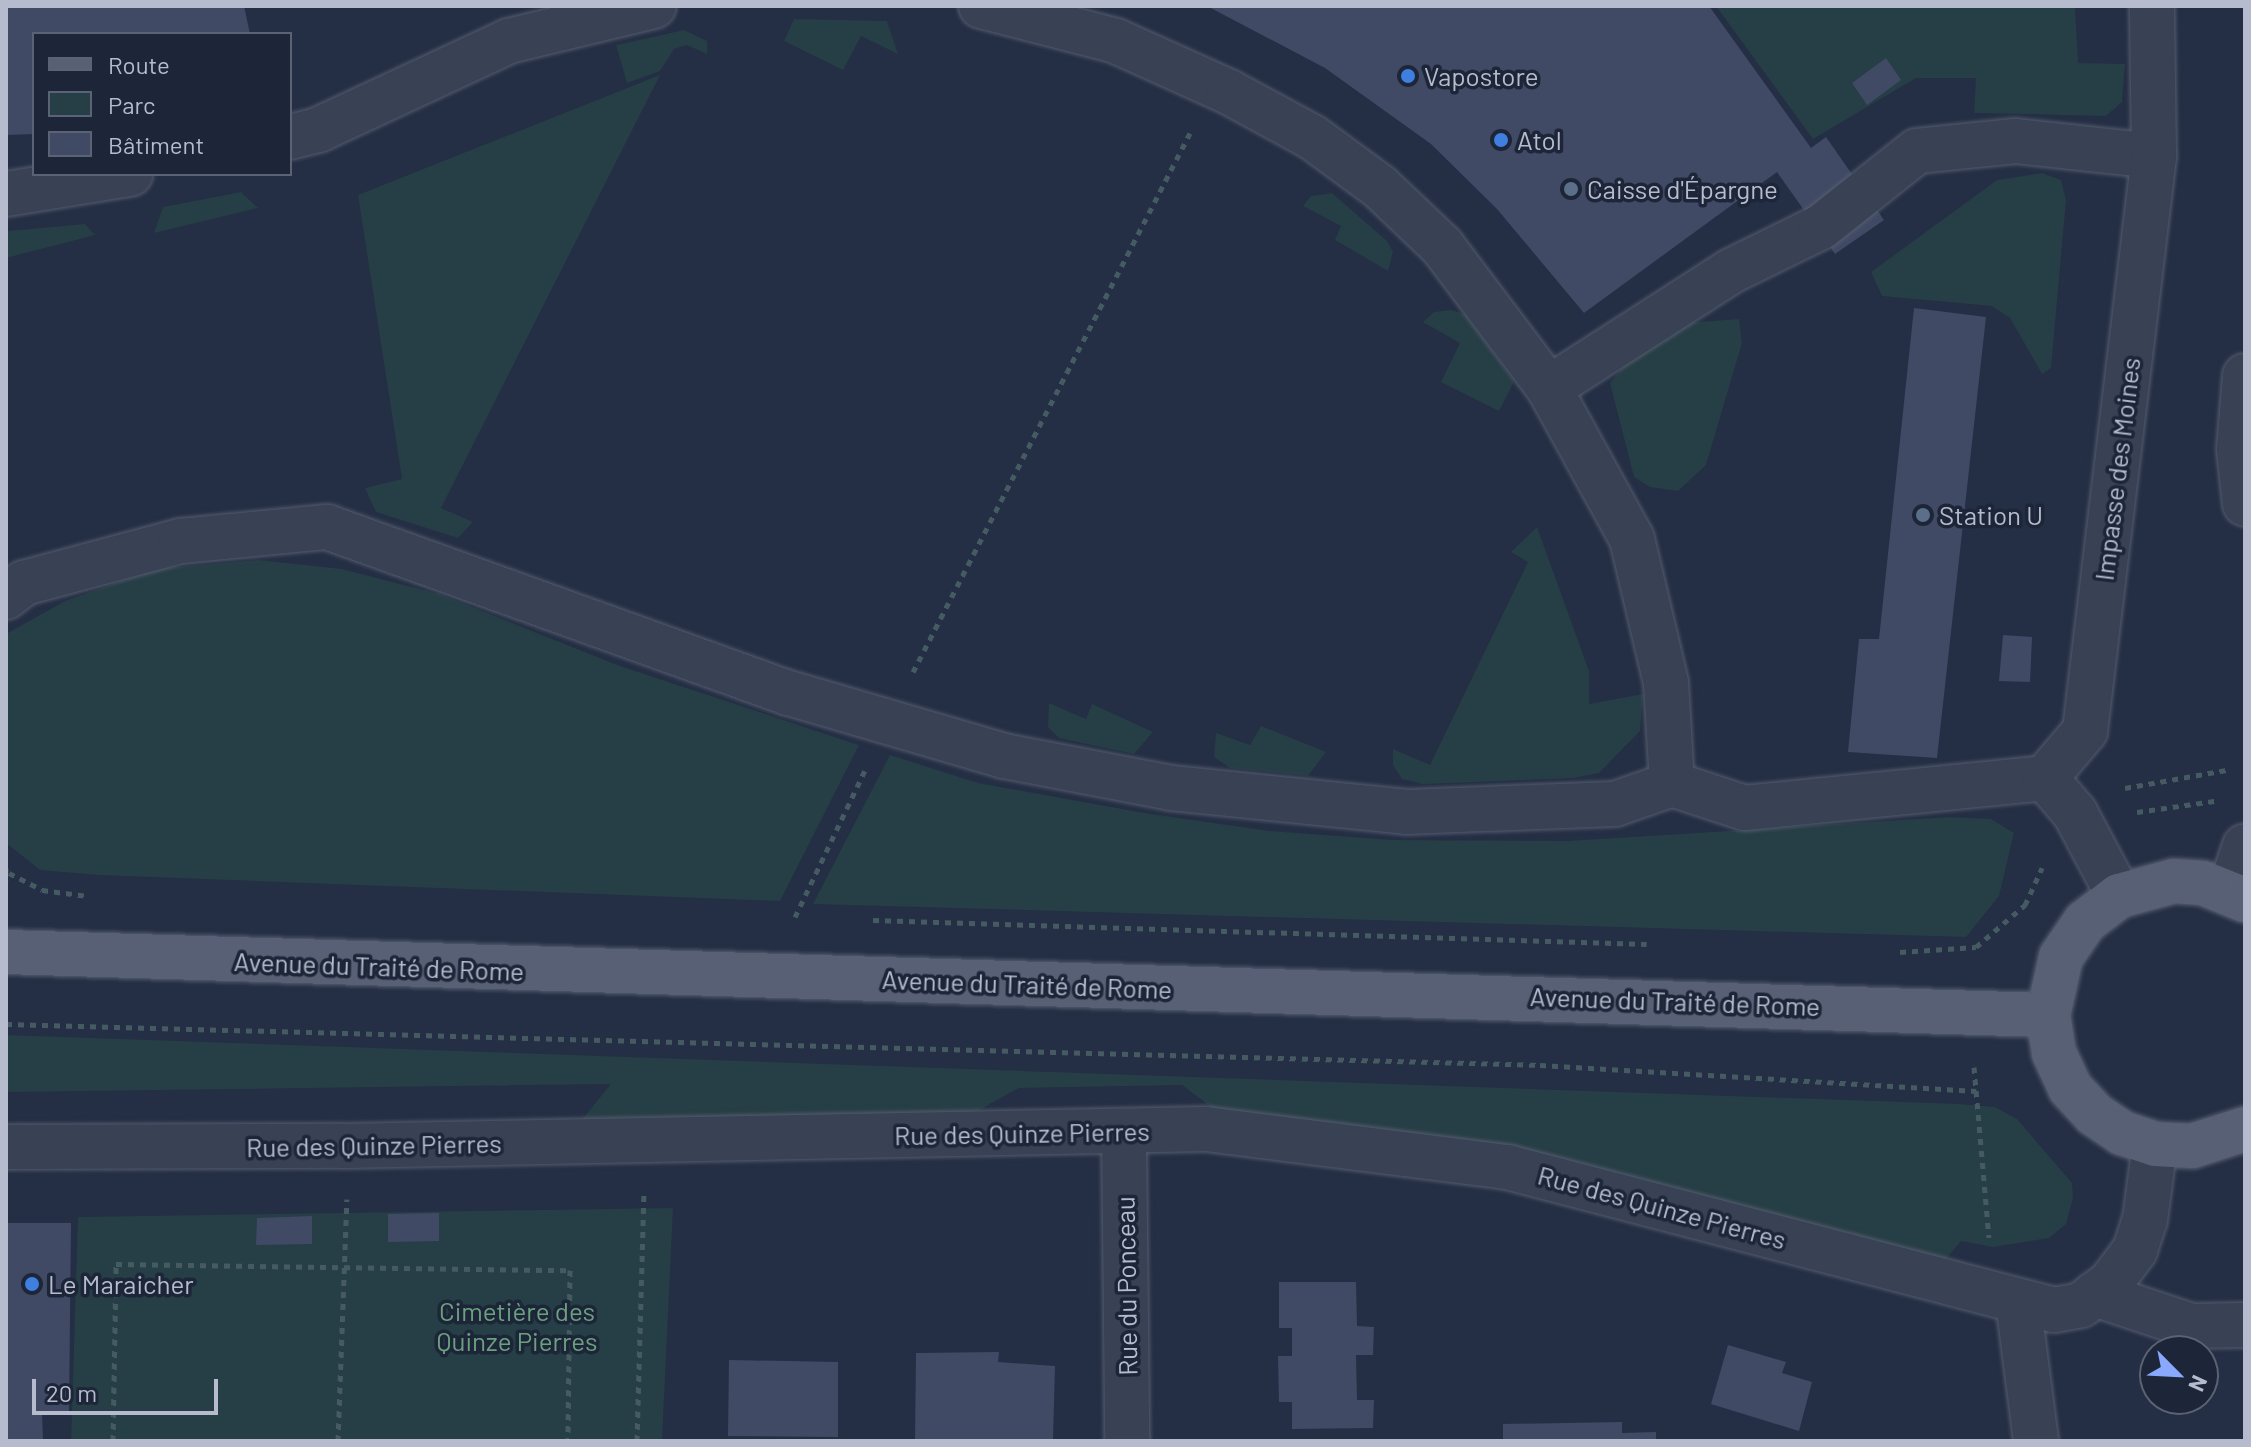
<!DOCTYPE html>
<html>
<head>
<meta charset="utf-8">
<style>
  body { margin:0 }
  #map { position:relative; width:2251px; height:1447px; overflow:hidden; background:#242e44; font-family:Barlow,sans-serif }
  div>[style] { position:absolute }
  .green>* { inset:0; background:#263e45 }
  .building>* { inset:0; background:#404a65 }
  .path>* { height:5px; margin-top:-2.5px; transform-origin:0; background:repeating-linear-gradient(90deg,#455b61 0 6px,transparent 0 12px) }
  .roads { filter:drop-shadow(0 0 2px #545c6e) drop-shadow(0 0 2px #545c6e) }
  .minor>* { height:44px; margin:-22px; padding:0 22px; transform-origin:22px; border-radius:22px; background:#394154 }
  .major>* { height:44px; margin:-22px; padding:0 22px; transform-origin:22px; border-radius:22px; background:#576074 }
  .dots>* { width:22px; height:22px; translate:-50% -50%; box-sizing:border-box; border:4px solid #1d2639; border-radius:50% }
  span { translate:-50% -50%; white-space:nowrap; text-align:center; line-height:1.15; -webkit-text-stroke:7px #1d2639; paint-order:stroke }
  .poi-label { font-size:26px; color:#b6bccd }
  .left { translate:0 -50%; text-align:left }
  .street-label { font-size:26px; color:#b6bccd }
  .park-label { font-size:26px; color:#6ba17e }
  .frame { position:absolute; inset:0; border:8px solid #b6bccd; pointer-events:none }
  .legend { position:absolute; left:32px; top:32px; width:260px; height:144px; box-sizing:border-box; background:#1d2639; border:2px solid #5a6274; margin:0; padding:10px 14px; list-style:none; font-size:24px; color:#b6bccd }
  .legend li { display:flex; align-items:center; gap:16px; height:40px }
  .legend b { width:40px; border:2px solid #5a6274 }
  .north { position:absolute; left:2139px; top:1335px; width:80px; height:80px; box-sizing:border-box; background:#1d2639; border:2px solid #5a6274; border-radius:50%; rotate:114deg; font-size:22px; font-weight:700; line-height:32px; text-align:center; color:#b6bccd }
  .north::after { content:''; display:block; margin:auto; width:28px; height:36px; background:#89a9ff; clip-path:polygon(50% 0,100% 100%,50% 72%,0 100%) }
  .scale { position:absolute; left:32px; top:1379px; width:186px; height:36px; box-sizing:border-box; border:4px solid #b6bccd; border-top:0; padding-left:10px; font-size:24px; line-height:28px; white-space:nowrap; color:#b6bccd; -webkit-text-stroke:6px #1d2639; paint-order:stroke }
</style>
</head>
<body>
<div id="map">
  <div class="green">
    <i style="clip-path:polygon(1716px 6px,2075px 6px,2078px 63px,2125px 64px,2122px 102px,2106px 116px,1974px 113px,1976px 78px,1916px 78px,1813px 139px)"></i>
    <i style="clip-path:polygon(794px 19px,887px 21px,898px 54px,861px 36px,843px 70px,784px 41px)"></i>
    <i style="clip-path:polygon(684px 30px,707px 41px,707px 54px,687px 45px,674px 49px,660px 71px,627px 83px,616px 45px)"></i>
    <i style="clip-path:polygon(660px 75px,441px 508px,473px 522px,458px 538px,376px 512px,365px 488px,402px 479px,358px 195px)"></i>
    <i style="clip-path:polygon(2042px 173px,2061px 180px,2066px 200px,2051px 368px,2042px 374px,2010px 318px,1992px 306px,1882px 296px,1871px 272px,1997px 180px)"></i>
    <i style="clip-path:polygon(241px 192px,258px 208px,154px 233px,163px 207px)"></i>
    <i style="clip-path:polygon(1332px 193px,1387px 241px,1393px 252px,1388px 271px,1335px 240px,1341px 226px,1303px 206px,1311px 196px)"></i>
    <i style="clip-path:polygon(85px 224px,95px 235px,6px 258px,7px 231px)"></i>
    <i style="clip-path:polygon(1451px 310px,1465px 314px,1514px 382px,1499px 411px,1441px 382px,1460px 343px,1423px 322px,1434px 312px)"></i>
    <i style="clip-path:polygon(1739px 319px,1742px 343px,1706px 465px,1678px 491px,1650px 487px,1634px 477px,1610px 383px,1629px 360px,1684px 323px)"></i>
    <i style="clip-path:polygon(1537px 527px,1589px 671px,1589px 704px,1643px 694px,1640px 731px,1599px 773px,1574px 778px,1422px 784px,1402px 779px,1393px 765px,1393px 749px,1430px 765px,1528px 562px,1511px 552px)"></i>
    <i style="clip-path:polygon(259px 560px,342px 569px,439px 594px,620px 666px,859px 745px,780px 901px,99px 875px,40px 870px,6px 843px,6px 634px,65px 601px,156px 569px)"></i>
    <i style="clip-path:polygon(1049px 703px,1086px 719px,1092px 704px,1153px 732px,1134px 754px,1059px 738px,1048px 727px)"></i>
    <i style="clip-path:polygon(1261px 726px,1326px 752px,1308px 776px,1230px 768px,1214px 757px,1216px 733px,1250px 745px)"></i>
    <i style="clip-path:polygon(890px 755px,978px 783px,1145px 813px,1269px 831px,1393px 840px,1567px 841px,1950px 817px,1991px 819px,2014px 833px,1999px 896px,1966px 937px,813px 904px)"></i>
    <i style="clip-path:polygon(6px 1035px,1959px 1104px,1995px 1107px,2017px 1119px,2072px 1183px,2073px 1198px,2066px 1224px,2049px 1238px,1993px 1247px,1961px 1241px,1942px 1264px,1215px 1110px,1182px 1085px,1019px 1088px,972px 1114px,580px 1122px,611px 1084px,6px 1092px)"></i>
    <i style="clip-path:polygon(673px 1208px,662px 1441px,71px 1441px,78px 1217px)"></i>
  </div>
  <div class="building">
    <i style="clip-path:polygon(6px 6px,244px 6px,250px 34px,34px 34px,34px 134px,6px 135px)"></i>
    <i style="clip-path:polygon(1207px 6px,1709px 6px,1811px 148px,1826px 137px,1884px 220px,1835px 254px,1777px 172px,1584px 313px,1497px 209px,1431px 144px,1325px 68px)"></i>
    <i style="clip-path:polygon(1886px 58px,1901px 80px,1867px 105px,1852px 83px)"></i>
    <i style="clip-path:polygon(1914px 308px,1986px 317px,1937px 758px,1848px 752px,1859px 639px,1879px 639px)"></i>
    <i style="clip-path:polygon(2003px 635px,2032px 637px,2030px 682px,1999px 681px)"></i>
    <i style="clip-path:polygon(439px 1213px,439px 1241px,388px 1242px,388px 1214px)"></i>
    <i style="clip-path:polygon(312px 1216px,312px 1244px,256px 1245px,257px 1218px)"></i>
    <i style="clip-path:polygon(6px 1223px,71px 1223px,69px 1414px,42px 1413px,43px 1441px,6px 1441px)"></i>
    <i style="clip-path:polygon(1279px 1282px,1356px 1282px,1357px 1326px,1374px 1327px,1373px 1355px,1356px 1355px,1357px 1400px,1374px 1400px,1373px 1428px,1292px 1429px,1292px 1402px,1279px 1402px,1278px 1356px,1292px 1356px,1292px 1328px,1279px 1328px)"></i>
    <i style="clip-path:polygon(1728px 1345px,1786px 1362px,1782px 1373px,1812px 1382px,1799px 1431px,1711px 1404px)"></i>
    <i style="clip-path:polygon(999px 1352px,998px 1362px,1055px 1366px,1053px 1439px,915px 1440px,916px 1353px)"></i>
    <i style="clip-path:polygon(729px 1360px,838px 1362px,838px 1437px,728px 1436px)"></i>
    <i style="clip-path:polygon(1622px 1422px,1622px 1433px,1656px 1432px,1656px 1441px,1503px 1441px,1503px 1424px)"></i>
  </div>
  <div class="path">
    <i style="left:913px;top:672px;width:606px;rotate:-62.8deg"></i>
    <i style="left:2125px;top:788px;width:103px;rotate:-10.1deg"></i>
    <i style="left:2137px;top:812px;width:78px;rotate:-8.1deg"></i>
    <i style="left:6px;top:868px;width:12px;rotate:90deg"></i>
    <i style="left:9px;top:873px;width:37px;rotate:27deg"></i>
    <i style="left:42px;top:890px;width:46px;rotate:7.4deg"></i>
    <i style="left:795px;top:917px;width:163px;rotate:-64.5deg"></i>
    <i style="left:873px;top:920px;width:774px;rotate:1.78deg"></i>
    <i style="left:1900px;top:952px;width:76px;rotate:-3.8deg"></i>
    <i style="left:1976px;top:947px;width:65px;rotate:-40.6deg"></i>
    <i style="left:2025px;top:905px;width:41px;rotate:-65.3deg"></i>
    <i style="left:6px;top:1024px;width:1535px;rotate:1.53deg"></i>
    <i style="left:1540px;top:1065px;width:437px;rotate:3.4deg"></i>
    <i style="left:1974px;top:1067px;width:171px;rotate:85deg"></i>
    <i style="left:113px;top:1441px;width:177px;rotate:-89deg"></i>
    <i style="left:116px;top:1264px;width:454px;rotate:0.8deg"></i>
    <i style="left:570px;top:1270px;width:171px;rotate:90.7deg"></i>
    <i style="left:338px;top:1441px;width:242px;rotate:-87.9deg"></i>
    <i style="left:637px;top:1441px;width:247px;rotate:-88.4deg"></i>
  </div>
  <div class="roads">
    <div class="minor">
      <i style="left:981px;top:6px;width:139px;rotate:14.5deg"></i>
      <i style="left:1116px;top:41px;width:124px;rotate:24.3deg"></i>
      <i style="left:1229px;top:92px;width:94px;rotate:28.5deg"></i>
      <i style="left:1312px;top:137px;width:84px;rotate:36.3deg"></i>
      <i style="left:1380px;top:187px;width:86px;rotate:43.6deg"></i>
      <i style="left:1442px;top:246px;width:178px;rotate:53deg"></i>
      <i style="left:1549px;top:388px;width:172px;rotate:61.2deg"></i>
      <i style="left:1632px;top:539px;width:148px;rotate:76.7deg"></i>
      <i style="left:1666px;top:683px;width:101px;rotate:86.6deg"></i>
      <i style="left:1672px;top:784px;width:77px;rotate:18.2deg"></i>
      <i style="left:1745px;top:808px;width:301px;rotate:-5.7deg"></i>
      <i style="left:290px;top:137px;width:29px;rotate:-14deg"></i>
      <i style="left:318px;top:130px;width:211px;rotate:-25deg"></i>
      <i style="left:509px;top:41px;width:149px;rotate:-13.6deg"></i>
      <i style="left:6px;top:194px;width:126px;rotate:-9.2deg"></i>
      <i style="left:2245px;top:376px;width:73px;rotate:94.7deg"></i>
      <i style="left:2239px;top:449px;width:55px;rotate:83.8deg"></i>
      <i style="left:1549px;top:388px;width:216px;rotate:-32.7deg"></i>
      <i style="left:1731px;top:271px;width:100px;rotate:-26.1deg"></i>
      <i style="left:1821px;top:227px;width:122px;rotate:-38.4deg"></i>
      <i style="left:1917px;top:151px;width:99px;rotate:-5.8deg"></i>
      <i style="left:2015px;top:141px;width:140px;rotate:6.2deg"></i>
      <i style="left:6px;top:597px;width:23px;rotate:-38deg"></i>
      <i style="left:24px;top:583px;width:163px;rotate:-15deg"></i>
      <i style="left:181px;top:541px;width:147px;rotate:-5.5deg"></i>
      <i style="left:327px;top:527px;width:491px;rotate:19.8deg"></i>
      <i style="left:789px;top:693px;width:224px;rotate:16.3deg"></i>
      <i style="left:1004px;top:756px;width:170px;rotate:10.8deg"></i>
      <i style="left:1171px;top:788px;width:237px;rotate:5.8deg"></i>
      <i style="left:1407px;top:812px;width:208px;rotate:-2.2deg"></i>
      <i style="left:1615px;top:804px;width:60px;rotate:-19.3deg"></i>
      <i style="left:2230px;top:891px;width:47px;rotate:-71.6deg"></i>
      <i style="left:2119px;top:896px;width:94px;rotate:-117.9deg"></i>
      <i style="left:2075px;top:813px;width:46px;rotate:-130.6deg"></i>
      <i style="left:2045px;top:778px;width:62px;rotate:-49.6deg"></i>
      <i style="left:2085px;top:731px;width:579px;rotate:-83.16deg"></i>
      <i style="left:2154px;top:156px;width:150px;rotate:-90.8deg"></i>
      <i style="left:1124px;top:1132px;width:309px;rotate:89.4deg"></i>
      <i style="left:6px;top:1147px;width:339px;rotate:-0.2deg"></i>
      <i style="left:345px;top:1146px;width:861px;rotate:-1.13deg"></i>
      <i style="left:1206px;top:1129px;width:303px;rotate:7.2deg"></i>
      <i style="left:1507px;top:1167px;width:565px;rotate:14.65deg"></i>
      <i style="left:2054px;top:1310px;width:27px;rotate:-10deg"></i>
      <i style="left:2081px;top:1305px;width:38px;rotate:-37deg"></i>
      <i style="left:2111px;top:1282px;width:40px;rotate:-53deg"></i>
      <i style="left:2135px;top:1250px;width:32px;rotate:-72deg"></i>
      <i style="left:2145px;top:1220px;width:77px;rotate:-82.5deg"></i>
      <i style="left:2095px;top:1294px;width:101px;rotate:18.4deg"></i>
      <i style="left:2191px;top:1326px;width:54px;rotate:-1.1deg"></i>
      <i style="left:2018px;top:1302px;width:140px;rotate:82.6deg"></i>
    </div>
    <div class="major">
      <i style="left:2245px;top:900px;width:45px;rotate:-158deg"></i>
      <i style="left:2203px;top:883px;width:29px;rotate:-176deg"></i>
      <i style="left:2174px;top:881px;width:57px;rotate:164.7deg"></i>
      <i style="left:2119px;top:896px;width:43px;rotate:142.6deg"></i>
      <i style="left:2085px;top:922px;width:42px;rotate:124.4deg"></i>
      <i style="left:2061px;top:957px;width:59px;rotate:102.6deg"></i>
      <i style="left:2048px;top:1015px;width:38px;rotate:81deg"></i>
      <i style="left:2054px;top:1053px;width:38px;rotate:65deg"></i>
      <i style="left:2070px;top:1088px;width:35px;rotate:47deg"></i>
      <i style="left:2094px;top:1114px;width:34px;rotate:34deg"></i>
      <i style="left:2122px;top:1133px;width:35px;rotate:18deg"></i>
      <i style="left:2155px;top:1144px;width:37px;rotate:3deg"></i>
      <i style="left:2192px;top:1146px;width:56px;rotate:-17.8deg"></i>
      <i style="left:6px;top:952px;width:2043px;rotate:1.77deg"></i>
    </div>
  </div>
  <div class="dots">
    <i style="left:1408px;top:76px;background:#3f7fe0"></i>
    <i style="left:1501px;top:140px;background:#3f7fe0"></i>
    <i style="left:1571px;top:189px;background:#5c6f8a"></i>
    <i style="left:1923px;top:515px;background:#5c6f8a"></i>
    <i style="left:32px;top:1284px;background:#3f7fe0"></i>
  </div>
  <div class="poi-label">
    <span class="left" style="left:1424px;top:76px">Vapostore</span>
    <span class="left" style="left:1517px;top:140px">Atol</span>
    <span class="left" style="left:1587px;top:189px">Caisse d'Épargne</span>
    <span class="left" style="left:1939px;top:515px">Station U</span>
    <span class="left" style="left:48px;top:1284px">Le Maraicher</span>
  </div>
  <div class="street-label">
    <span style="left:2117px;top:469px;rotate:-83deg">Impasse des Moines</span>
    <span style="left:379px;top:966px;rotate:2deg">Avenue du Traité de Rome</span>
    <span style="left:1027px;top:984px;rotate:2deg">Avenue du Traité de Rome</span>
    <span style="left:1675px;top:1001px;rotate:2deg">Avenue du Traité de Rome</span>
    <span style="left:1022px;top:1133px;rotate:-1deg">Rue des Quinze Pierres</span>
    <span style="left:374px;top:1145px;rotate:-1deg">Rue des Quinze Pierres</span>
    <span style="left:1662px;top:1207px;rotate:15deg">Rue des Quinze Pierres</span>
    <span style="left:1126px;top:1286px;rotate:-91deg">Rue du Ponceau</span>
  </div>
  <div class="park-label">
    <span style="left:517px;top:1326px">Cimetière des<br>Quinze Pierres</span>
  </div>
  <div class="frame"></div>
  <ul class="legend">
  <li><b style="height:10px;background:#576074"></b>Route</li>
  <li><b style="height:22px;background:#263e45"></b>Parc</li>
  <li><b style="height:22px;background:#404a65"></b>Bâtiment</li>
  </ul>
  <div class="north">N</div>
  <div class="scale">20 m</div>
</div>
</body>
</html>
